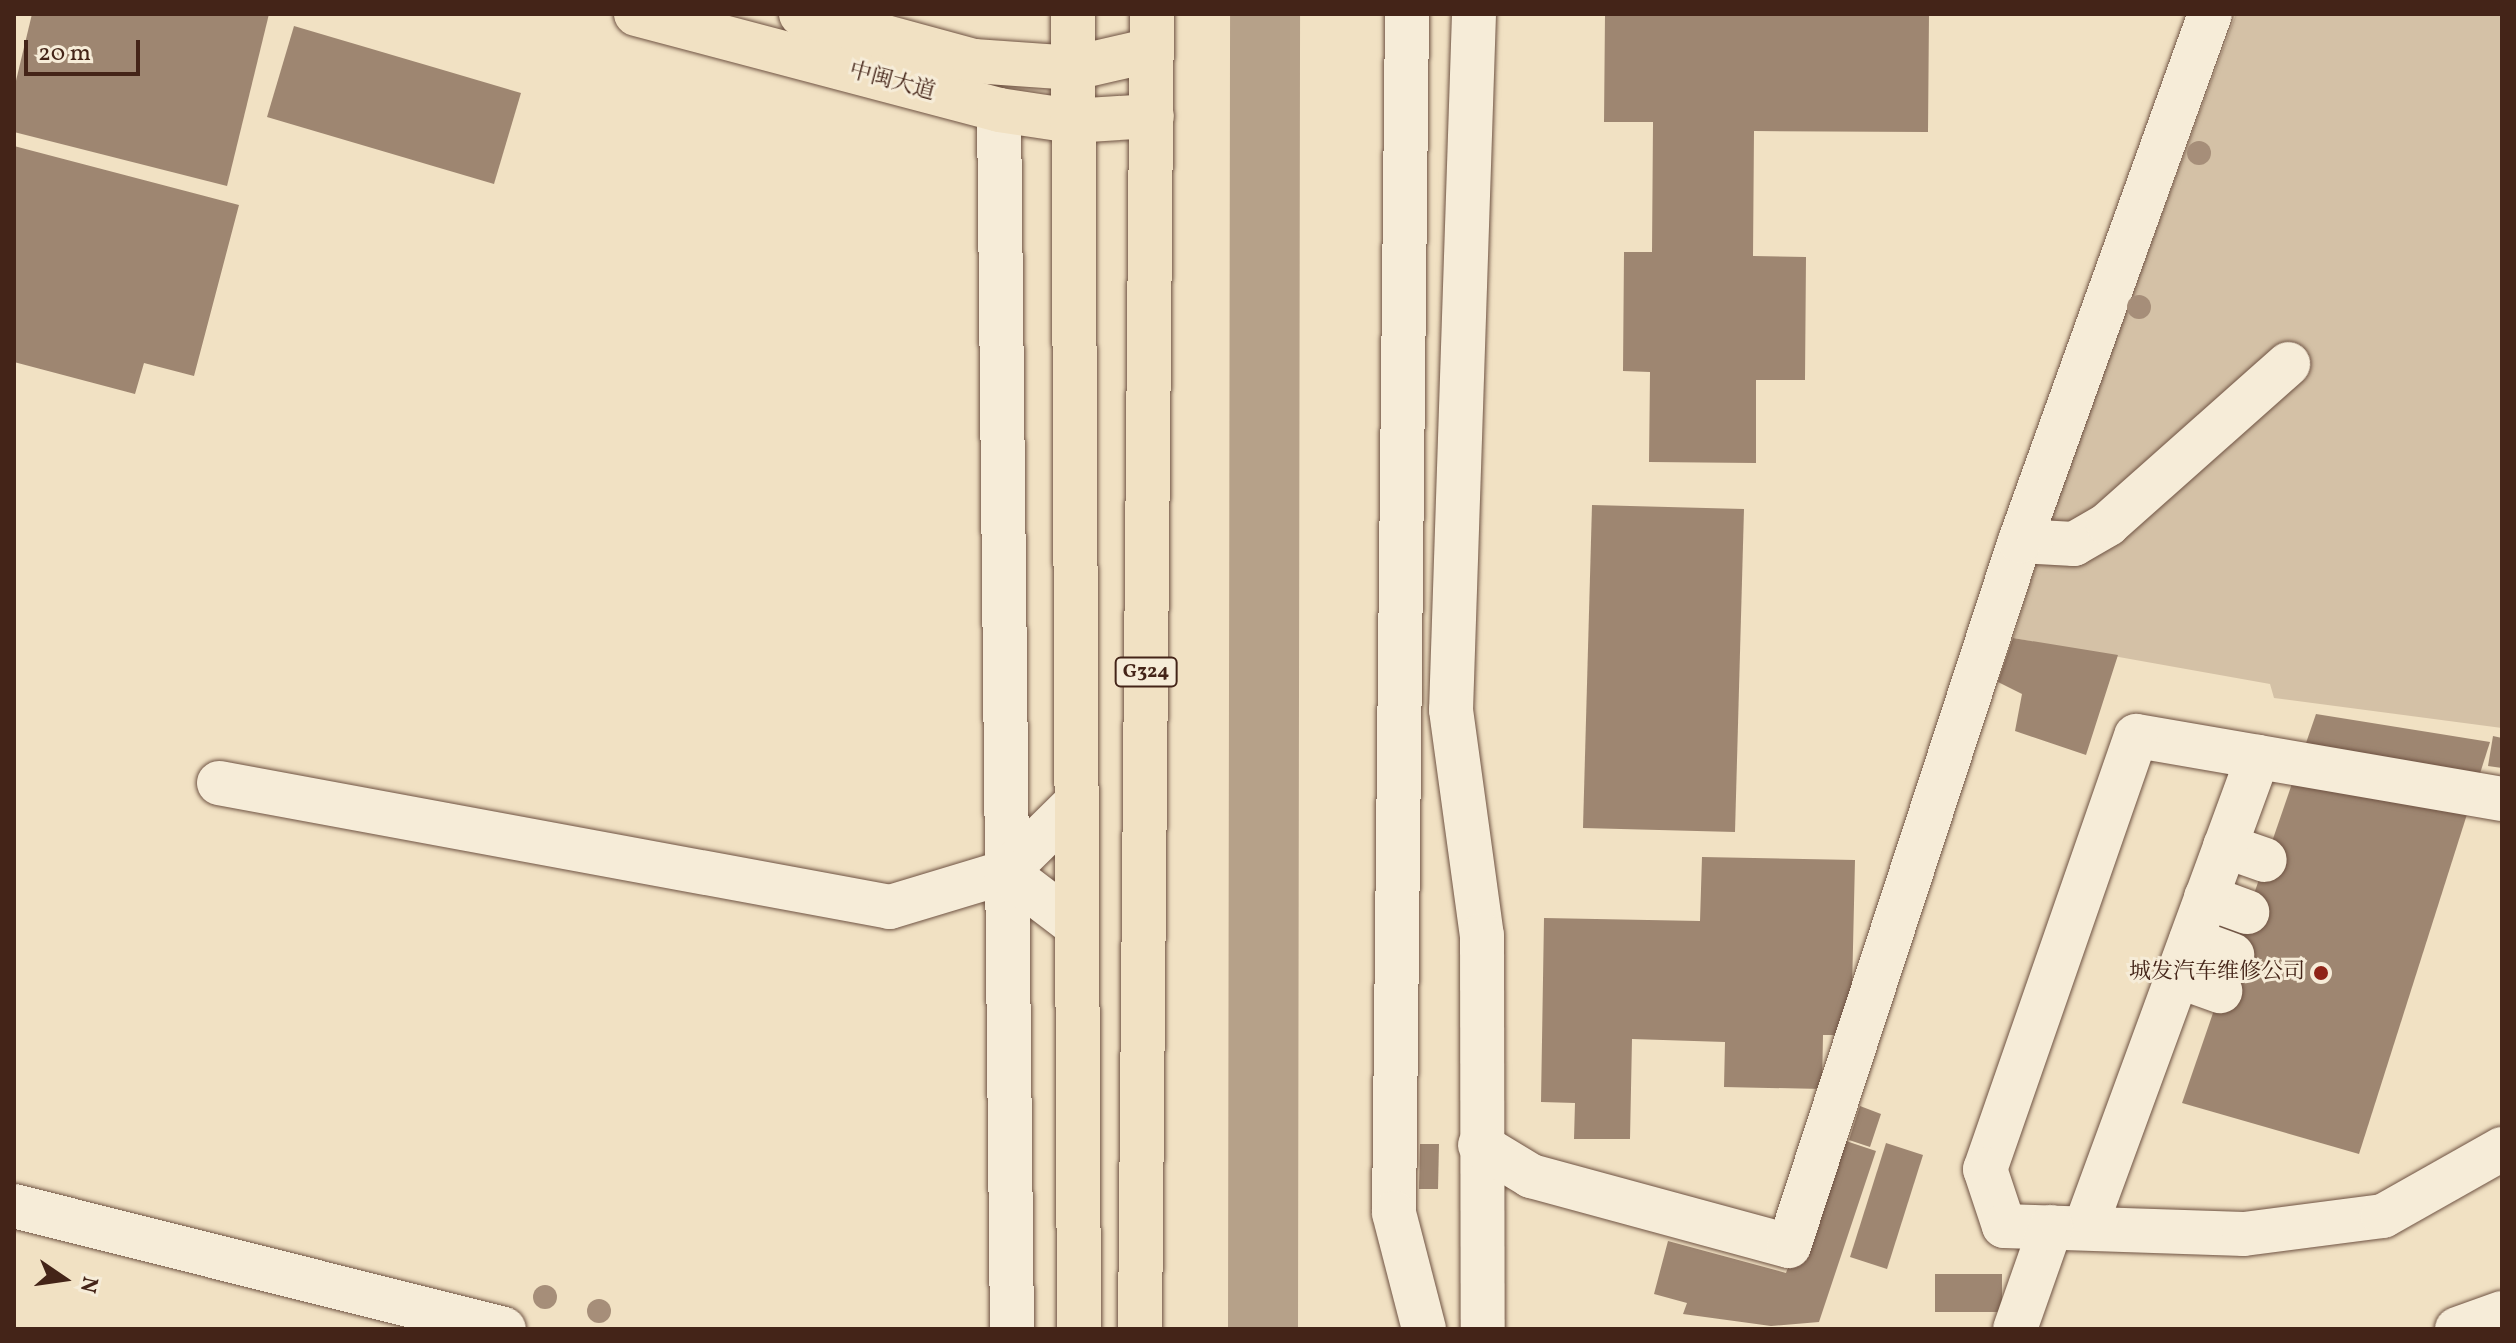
<!DOCTYPE html>
<html>
<head>
<meta charset="utf-8">
<style>
  body { margin:0 }
  #map { position:relative; width:2516px; height:1343px; overflow:hidden; background:#f1e1c3; font-family:Vollkorn,"Noto Serif SC",serif }
  div>[style] { position:absolute }
  .green>* { inset:0; background:#d4c1a6 }
  .river>* { height:70px; margin:-35px; padding:0 35px; transform-origin:35px; border-radius:35px; background:#b6a189 }
  .building>* { inset:0; background:#9e8671 }
  .roads { filter:drop-shadow(0 0 2px #6f5343) drop-shadow(0 0 2px #6f5343) }
  .minor>* { height:44px; margin:-22px; padding:0 22px; transform-origin:22px; border-radius:22px; background:#f6ecd8 }
  .major>* { height:44px; margin:-22px; padding:0 22px; transform-origin:22px; border-radius:22px; background:#f1e1c3 }
  .highway>* { height:44px; margin:-22px; padding:0 22px; transform-origin:22px; border-radius:22px; background:#f1e1c3 }
  .trees>* { width:24px; height:24px; margin:-12px; border-radius:50%; background:#a68e79 }
  .dots>* { width:22px; height:22px; translate:-50% -50%; box-sizing:border-box; border:4px solid #f6ecd8; border-radius:50% }
  span { translate:-50% -50%; white-space:nowrap; text-align:center; line-height:1.15; -webkit-text-stroke:6px #f6ecd8; paint-order:stroke }
  .shield-label span { padding:2px 6px; background:#f6ecd8; border:2px solid; border-radius:6px; -webkit-text-stroke-width:0 }
  .shield-label { font-size:20px; color:#442418; font-weight:700 }
  .street-label { font-size:22px; color:#442418 }
  .poi-label { font-size:22px; color:#442418 }
  .right { translate:-100% -50%; text-align:right }
  .frame { position:absolute; inset:0; border:16px solid #442418; pointer-events:none }
  .north { position:absolute; left:24px; top:1239px; width:80px; height:80px; -webkit-text-stroke:6px #f6ecd8; paint-order:stroke; rotate:103deg; font-size:22px; font-weight:700; line-height:32px; text-align:center; color:#442418 }
  .north::after { content:''; display:block; margin:auto; width:28px; height:36px; background:#442418; clip-path:polygon(50% 0,100% 100%,50% 72%,0 100%) }
  .scale { position:absolute; left:24px; top:40px; width:116px; height:36px; box-sizing:border-box; border:4px solid #442418; border-top:0; padding-left:10px; font-size:24px; line-height:28px; white-space:nowrap; color:#442418; -webkit-text-stroke:6px #f6ecd8; paint-order:stroke }
</style>
</head>
<body>
<div id="map">
  <div class="green">
    <i style="clip-path:polygon(2236px 14px,2502px 14px,2502px 728px,2274px 698px,2270px 684px,2013px 638px,2054px 507px)"></i>
  </div>
  <div class="river">
    <i style="left:1263px;top:1329px;width:1315px;rotate:-89.91deg"></i>
  </div>
  <div class="building">
    <i style="clip-path:polygon(32px 14px,269px 14px,227px 186px,14px 132px,14px 89px)"></i>
    <i style="clip-path:polygon(1605px 14px,1929px 14px,1928px 132px,1754px 131px,1753px 256px,1806px 257px,1805px 380px,1756px 380px,1756px 463px,1649px 462px,1650px 372px,1623px 371px,1624px 252px,1652px 252px,1653px 122px,1604px 122px)"></i>
    <i style="clip-path:polygon(294px 26px,521px 93px,494px 184px,267px 117px)"></i>
    <i style="clip-path:polygon(14px 146px,239px 205px,194px 376px,144px 363px,135px 394px,14px 362px)"></i>
    <i style="clip-path:polygon(1592px 505px,1744px 509px,1735px 832px,1583px 828px)"></i>
    <i style="clip-path:polygon(2013px 638px,2118px 655px,2086px 755px,2015px 731px,2022px 694px,1998px 682px)"></i>
    <i style="clip-path:polygon(2316px 714px,2490px 742px,2359px 1154px,2182px 1103px)"></i>
    <i style="clip-path:polygon(2493px 736px,2502px 738px,2502px 768px,2488px 766px)"></i>
    <i style="clip-path:polygon(1702px 857px,1855px 860px,1851px 1035px,1823px 1035px,1822px 1089px,1724px 1087px,1725px 1042px,1632px 1039px,1630px 1139px,1574px 1139px,1575px 1103px,1541px 1102px,1544px 918px,1700px 921px)"></i>
    <i style="clip-path:polygon(1860px 1106px,1881px 1114px,1870px 1147px,1849px 1140px)"></i>
    <i style="clip-path:polygon(1834px 1137px,1876px 1151px,1819px 1322px,1771px 1326px,1683px 1314px,1687px 1303px,1654px 1294px,1668px 1241px,1786px 1273px)"></i>
    <i style="clip-path:polygon(1886px 1143px,1923px 1155px,1887px 1269px,1850px 1257px)"></i>
    <i style="clip-path:polygon(1420px 1144px,1439px 1144px,1438px 1189px,1419px 1189px)"></i>
    <i style="clip-path:polygon(1935px 1274px,2002px 1274px,2002px 1312px,1935px 1312px)"></i>
  </div>
  <div class="roads">
    <div class="minor">
      <i style="left:1407px;top:14px;width:1199px;rotate:90.62deg"></i>
      <i style="left:1394px;top:1213px;width:120px;rotate:75.5deg"></i>
      <i style="left:1474px;top:14px;width:696px;rotate:91.89deg"></i>
      <i style="left:1451px;top:710px;width:227px;rotate:82.2deg"></i>
      <i style="left:1482px;top:935px;width:394px;rotate:89.9deg"></i>
      <i style="left:999px;top:110px;width:1219px;rotate:89.39deg"></i>
      <i style="left:2020px;top:541px;width:54px;rotate:3.2deg"></i>
      <i style="left:2074px;top:544px;width:39px;rotate:-30deg"></i>
      <i style="left:2108px;top:524px;width:241px;rotate:-41.6deg"></i>
      <i style="left:219px;top:783px;width:682px;rotate:10.47deg"></i>
      <i style="left:890px;top:907px;width:121px;rotate:-16.8deg"></i>
      <i style="left:2502px;top:799px;width:371px;rotate:-170.2deg"></i>
      <i style="left:2136px;top:736px;width:459px;rotate:109.2deg"></i>
      <i style="left:1985px;top:1169px;width:60px;rotate:71.6deg"></i>
      <i style="left:2004px;top:1226px;width:240px;rotate:1.9deg"></i>
      <i style="left:2244px;top:1234px;width:140px;rotate:-7.4deg"></i>
      <i style="left:2383px;top:1216px;width:137px;rotate:-29.4deg"></i>
      <i style="left:1077px;top:802px;width:100px;rotate:135.4deg"></i>
      <i style="left:1006px;top:872px;width:89px;rotate:37.3deg"></i>
      <i style="left:2225px;top:846px;width:42px;rotate:19.3deg"></i>
      <i style="left:2206px;top:897px;width:44px;rotate:20.1deg"></i>
      <i style="left:2191px;top:940px;width:44px;rotate:20.1deg"></i>
      <i style="left:2178px;top:976px;width:45px;rotate:19.7deg"></i>
      <i style="left:1480px;top:1145px;width:60px;rotate:31.3deg"></i>
      <i style="left:1531px;top:1176px;width:267px;rotate:15.2deg"></i>
      <i style="left:1789px;top:1246px;width:742px;rotate:-71.86deg"></i>
      <i style="left:2020px;top:541px;width:560px;rotate:-70.17deg"></i>
      <i style="left:14px;top:1206px;width:505px;rotate:14.09deg"></i>
      <i style="left:2085px;top:1228px;width:502px;rotate:-69.83deg"></i>
      <i style="left:2015px;top:1329px;width:108px;rotate:-70.6deg"></i>
      <i style="left:2457px;top:1329px;width:48px;rotate:-19.6deg"></i>
    </div>
    <div class="major">
      <i style="left:636px;top:14px;width:375px;rotate:14.8deg"></i>
      <i style="left:999px;top:110px;width:74px;rotate:8.6deg"></i>
      <i style="left:1072px;top:121px;width:80px;rotate:-3.6deg"></i>
      <i style="left:801px;top:14px;width:179px;rotate:15.2deg"></i>
      <i style="left:974px;top:61px;width:100px;rotate:4deg"></i>
      <i style="left:1074px;top:68px;width:80px;rotate:-13deg"></i>
    </div>
    <div class="highway">
      <i style="left:1073px;top:14px;width:1315px;rotate:89.74deg"></i>
      <i style="left:1140px;top:1329px;width:1315px;rotate:-89.48deg"></i>
    </div>
  </div>
  <div class="trees">
    <i style="left:2199px;top:153px"></i>
    <i style="left:2139px;top:307px"></i>
    <i style="left:545px;top:1297px"></i>
    <i style="left:599px;top:1311px"></i>
  </div>
  <div class="dots">
    <i style="left:2321px;top:973px;background:#8f2418"></i>
  </div>
  <div class="shield-label">
    <span style="left:1146px;top:672px">G324</span>
  </div>
  <div class="street-label">
    <span style="left:892px;top:82px;rotate:15deg">中闽大道</span>
  </div>
  <div class="poi-label">
    <span class="right" style="left:2305px;top:973px">城发汽车维修公司</span>
  </div>
  <div class="frame"></div>
  <div class="north">N</div>
  <div class="scale">20 m</div>
</div>
</body>
</html>
